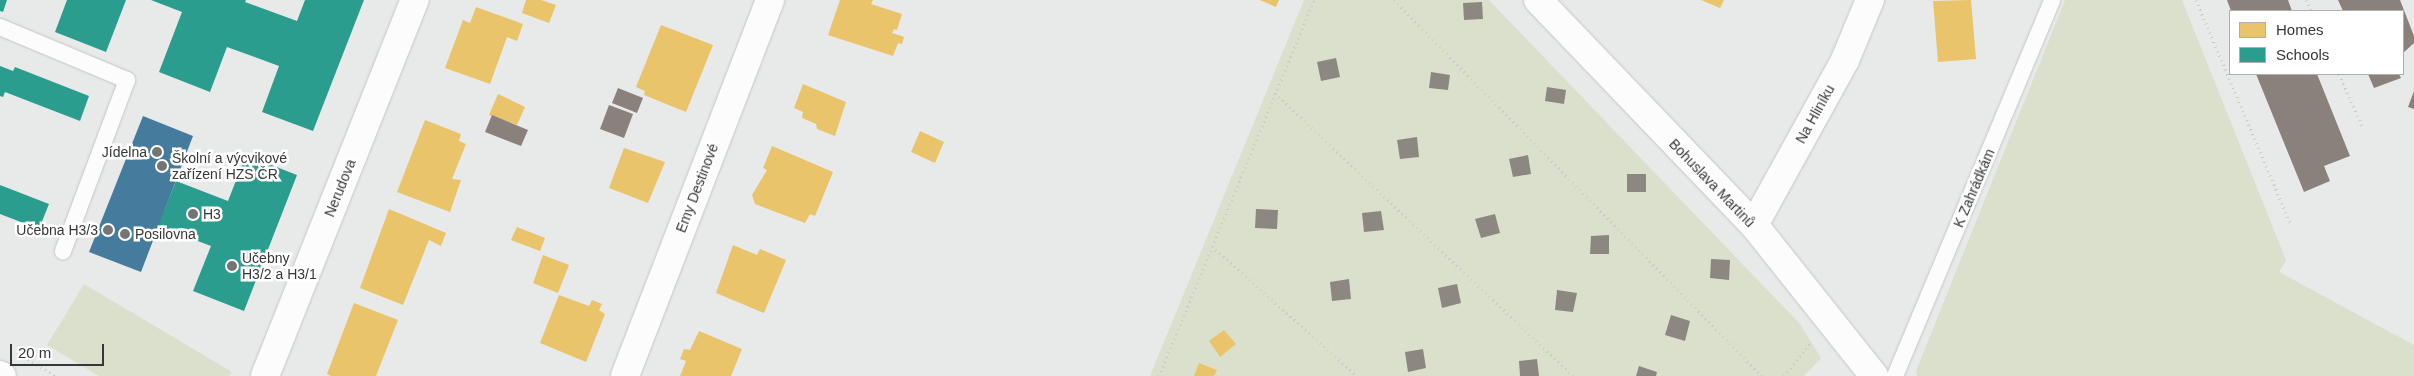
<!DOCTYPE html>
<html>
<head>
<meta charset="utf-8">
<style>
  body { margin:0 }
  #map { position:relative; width:2414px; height:376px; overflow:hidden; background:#e8e9e9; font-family:Arial,sans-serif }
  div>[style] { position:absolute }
  .green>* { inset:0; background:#dbe0cd }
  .homes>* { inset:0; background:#e9c46a }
  .schools>* { inset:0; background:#2a9d8f }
  .public>* { inset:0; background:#457b9d }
  .industry>* { inset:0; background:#8a817c }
  .building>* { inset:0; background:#8c8780 }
  .path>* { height:3px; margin-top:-1.5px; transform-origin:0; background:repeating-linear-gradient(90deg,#c9c9c9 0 1px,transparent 0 5px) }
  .roads { filter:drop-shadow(0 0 1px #c5c6c6) drop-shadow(0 0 1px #c5c6c6) }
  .lane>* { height:16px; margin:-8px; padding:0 8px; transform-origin:8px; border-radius:8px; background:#fcfcfc }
  .street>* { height:28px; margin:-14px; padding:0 14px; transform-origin:14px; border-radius:14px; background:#fcfcfc }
  .dots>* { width:14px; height:14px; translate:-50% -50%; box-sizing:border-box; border:2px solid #fff; border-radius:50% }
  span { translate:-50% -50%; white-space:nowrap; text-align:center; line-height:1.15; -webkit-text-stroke:5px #fff; paint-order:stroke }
  .street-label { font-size:14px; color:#363737 }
  .poi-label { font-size:14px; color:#363737 }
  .right { translate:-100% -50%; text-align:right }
  .left { translate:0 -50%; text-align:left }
  .legend { position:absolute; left:2229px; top:10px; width:175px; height:65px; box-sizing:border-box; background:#fff; border:1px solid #afafaf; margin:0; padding:6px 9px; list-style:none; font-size:15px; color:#363737 }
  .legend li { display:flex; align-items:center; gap:10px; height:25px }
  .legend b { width:25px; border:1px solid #afafaf }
  .scale { position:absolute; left:10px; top:344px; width:94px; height:22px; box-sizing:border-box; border:2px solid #363737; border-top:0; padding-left:6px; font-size:15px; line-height:18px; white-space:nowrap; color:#363737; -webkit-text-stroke:4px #fff; paint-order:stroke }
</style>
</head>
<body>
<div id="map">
  <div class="green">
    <i style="clip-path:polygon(1304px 0,1489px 0,1800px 324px,1821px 358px,1804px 376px,1150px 376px)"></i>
    <i style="clip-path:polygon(2065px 0,2182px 0,2286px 260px,2279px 272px,2414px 345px,2414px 376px,1917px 376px,1916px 371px)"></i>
    <i style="clip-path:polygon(84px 284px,232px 372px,229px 376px,99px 376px,47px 345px)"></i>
  </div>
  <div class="homes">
    <i style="clip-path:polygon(526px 0,541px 0,556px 5px,549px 23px,522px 13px)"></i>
    <i style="clip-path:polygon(840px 0,873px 0,871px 4px,902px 14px,897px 30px,894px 29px,892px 33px,904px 37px,902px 44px,898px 43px,893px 56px,828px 35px)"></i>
    <i style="clip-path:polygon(1260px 0,1279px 0,1276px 7px)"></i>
    <i style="clip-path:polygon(1701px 0,1724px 0,1720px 8px)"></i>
    <i style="clip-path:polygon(1971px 0,1976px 59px,1938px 62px,1933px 1px)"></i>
    <i style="clip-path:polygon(476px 7px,523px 24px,517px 41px,507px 37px,490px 84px,445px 68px,463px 20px,470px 23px)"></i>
    <i style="clip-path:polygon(661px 25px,713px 45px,686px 112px,644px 95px,645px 91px,636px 87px)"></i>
    <i style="clip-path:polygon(803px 84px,846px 102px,835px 136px,817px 129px,816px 124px,802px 118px,803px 112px,794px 108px)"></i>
    <i style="clip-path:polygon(498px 94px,525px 107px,517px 125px,489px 115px)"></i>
    <i style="clip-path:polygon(425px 120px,461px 134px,459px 141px,466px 144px,452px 179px,461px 180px,450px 212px,397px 192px)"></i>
    <i style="clip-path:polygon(920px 131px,944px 142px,935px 163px,911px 152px)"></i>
    <i style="clip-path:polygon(772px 146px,833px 172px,815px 216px,810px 214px,805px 223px,755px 204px,752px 195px,767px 170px,763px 168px)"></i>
    <i style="clip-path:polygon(624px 148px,665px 162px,648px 203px,609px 188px)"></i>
    <i style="clip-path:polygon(389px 209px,446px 233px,441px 246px,429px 240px,403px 305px,360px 288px)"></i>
    <i style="clip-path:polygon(517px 227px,545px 238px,540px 251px,511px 240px)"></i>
    <i style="clip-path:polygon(733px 245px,757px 255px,760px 249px,786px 260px,764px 313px,716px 293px)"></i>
    <i style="clip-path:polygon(543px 255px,569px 265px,558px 293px,533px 283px)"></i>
    <i style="clip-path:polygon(559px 295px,589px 306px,592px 300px,602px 304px,599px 310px,605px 314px,586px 362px,540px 343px)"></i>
    <i style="clip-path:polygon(354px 303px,398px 320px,376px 376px,331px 376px,327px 374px)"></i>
    <i style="clip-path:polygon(1224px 330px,1236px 344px,1220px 357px,1209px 341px)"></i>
    <i style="clip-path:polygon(699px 331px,742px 349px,731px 376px,680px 376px,686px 361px,680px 359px,684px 349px,690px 350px)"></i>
    <i style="clip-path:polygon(1199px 363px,1217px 370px,1214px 376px,1194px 376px)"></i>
  </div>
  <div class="schools">
    <i style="clip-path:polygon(0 0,7px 0,3px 12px,0 11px)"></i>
    <i style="clip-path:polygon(67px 0,126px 0,106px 52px,55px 32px)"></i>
    <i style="clip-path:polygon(151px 0,246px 0,245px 2px,297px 21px,305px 0,364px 0,313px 131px,262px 112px,279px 66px,227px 47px,210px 92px,159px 72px,182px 12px)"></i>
    <i style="clip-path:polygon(0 66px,13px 71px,15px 67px,89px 96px,80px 121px,5px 92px,3px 97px,0 96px)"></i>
    <i style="clip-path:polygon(246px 155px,297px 175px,244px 311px,193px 291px,211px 246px,158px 226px,176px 181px,228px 201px)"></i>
    <i style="clip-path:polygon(0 185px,49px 204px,39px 229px,0 214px)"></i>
  </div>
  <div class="public">
    <i style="clip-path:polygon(143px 116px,193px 136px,141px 272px,89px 252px)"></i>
  </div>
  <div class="industry">
    <i style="clip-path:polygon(2227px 0,2288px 0,2292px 11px,2231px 11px)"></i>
    <i style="clip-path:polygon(2338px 0,2400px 0,2414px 36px,2414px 43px,2403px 53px,2403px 11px,2343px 11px)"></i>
    <i style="clip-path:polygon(2256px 74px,2317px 74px,2350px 156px,2324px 166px,2330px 181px,2304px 192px)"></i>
    <i style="clip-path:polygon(2368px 74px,2399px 74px,2401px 78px,2374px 88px)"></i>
    <i style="clip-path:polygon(618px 88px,643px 98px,637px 113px,612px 103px)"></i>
    <i style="clip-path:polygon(2414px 91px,2414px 109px,2408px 107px)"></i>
    <i style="clip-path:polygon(609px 105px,633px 114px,624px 138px,600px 129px)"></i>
    <i style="clip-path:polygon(492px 115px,528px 130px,521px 146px,485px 132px)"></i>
  </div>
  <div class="building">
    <i style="clip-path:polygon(1482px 2px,1483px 19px,1464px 20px,1463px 3px)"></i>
    <i style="clip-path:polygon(1336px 58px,1340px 77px,1321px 81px,1317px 62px)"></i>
    <i style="clip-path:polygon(1431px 72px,1450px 75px,1448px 90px,1429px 88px)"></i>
    <i style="clip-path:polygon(1547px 87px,1566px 90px,1564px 104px,1545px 101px)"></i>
    <i style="clip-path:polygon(1417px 137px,1419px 157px,1400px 159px,1397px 140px)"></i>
    <i style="clip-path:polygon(1528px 155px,1531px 174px,1513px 177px,1509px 159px)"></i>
    <i style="clip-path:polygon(1627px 174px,1646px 174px,1646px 192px,1627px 192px)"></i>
    <i style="clip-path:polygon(1256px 209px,1278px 210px,1277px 229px,1255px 228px)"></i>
    <i style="clip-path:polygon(1381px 211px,1384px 230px,1364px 232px,1362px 213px)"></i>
    <i style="clip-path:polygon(1495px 214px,1500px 233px,1481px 238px,1475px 219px)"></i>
    <i style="clip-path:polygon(1609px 235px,1609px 254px,1590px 254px,1591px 236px)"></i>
    <i style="clip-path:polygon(1711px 259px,1730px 260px,1729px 280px,1710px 278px)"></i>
    <i style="clip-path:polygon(1349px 279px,1351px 299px,1332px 301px,1330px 282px)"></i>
    <i style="clip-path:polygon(1457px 284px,1461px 303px,1442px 308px,1438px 288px)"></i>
    <i style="clip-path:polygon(1557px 290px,1577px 293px,1573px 312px,1555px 310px)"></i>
    <i style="clip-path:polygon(1671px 315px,1690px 321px,1685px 341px,1665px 335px)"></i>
    <i style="clip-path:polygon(1423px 349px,1426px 368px,1408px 372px,1405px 352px)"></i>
    <i style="clip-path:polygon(1537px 359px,1539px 376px,1520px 376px,1519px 361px)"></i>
    <i style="clip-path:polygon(1639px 366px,1657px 372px,1656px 376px,1636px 376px)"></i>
  </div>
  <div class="path">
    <i style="left:1394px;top:0;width:526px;rotate:45.62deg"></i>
    <i style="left:2196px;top:0;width:241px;rotate:67.1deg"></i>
    <i style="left:2306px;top:0;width:12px;rotate:66deg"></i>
    <i style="left:2339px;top:74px;width:57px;rotate:66.1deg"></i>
    <i style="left:1275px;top:93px;width:411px;rotate:43.5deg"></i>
    <i style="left:1212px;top:246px;width:195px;rotate:41.9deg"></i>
    <i style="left:28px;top:359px;width:32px;rotate:32deg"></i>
    <i style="left:1159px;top:376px;width:407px;rotate:-67.6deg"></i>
    <i style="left:1784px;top:376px;width:42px;rotate:-51.8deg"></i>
  </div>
  <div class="roads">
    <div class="lane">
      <i style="left:0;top:27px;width:138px;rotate:22.7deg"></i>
      <i style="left:127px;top:80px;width:183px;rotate:110.5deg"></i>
      <i style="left:1895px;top:376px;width:407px;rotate:-67.3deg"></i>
    </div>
    <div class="street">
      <i style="left:1538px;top:0;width:312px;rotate:46.2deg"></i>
      <i style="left:1754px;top:225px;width:193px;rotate:51.5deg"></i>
      <i style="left:1754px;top:225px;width:188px;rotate:-61.1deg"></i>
      <i style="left:1845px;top:60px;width:65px;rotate:-67.4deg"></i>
      <i style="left:0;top:375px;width:2px;rotate:27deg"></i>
      <i style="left:265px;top:376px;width:405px;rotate:-68.3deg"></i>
      <i style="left:625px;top:376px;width:403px;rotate:-68.9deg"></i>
    </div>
  </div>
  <div class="dots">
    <i style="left:157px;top:152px;background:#747575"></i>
    <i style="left:162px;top:166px;background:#747575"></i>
    <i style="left:193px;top:214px;background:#747575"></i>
    <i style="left:108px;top:230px;background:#747575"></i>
    <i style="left:125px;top:234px;background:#747575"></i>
    <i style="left:232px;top:266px;background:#747575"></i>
  </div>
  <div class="street-label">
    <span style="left:1815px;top:114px;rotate:-61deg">Na Hliníku</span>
    <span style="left:1712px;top:183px;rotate:46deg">Bohuslava Martinů</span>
    <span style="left:340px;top:188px;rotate:-68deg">Nerudova</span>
    <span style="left:697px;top:188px;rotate:-69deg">Emy Destinové</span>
    <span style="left:1974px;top:188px;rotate:-67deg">K Zahrádkám</span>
  </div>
  <div class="poi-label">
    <span class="right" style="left:147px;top:152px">Jídelna</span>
    <span class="left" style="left:172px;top:166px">Školní a výcvikové<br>zařízení HZS ČR</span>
    <span class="left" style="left:203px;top:214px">H3</span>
    <span class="right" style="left:98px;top:230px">Učebna H3/3</span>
    <span class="left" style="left:135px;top:234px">Posilovna</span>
    <span class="left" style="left:242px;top:266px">Učebny<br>H3/2 a H3/1</span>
  </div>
  <ul class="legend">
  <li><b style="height:14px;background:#e9c46a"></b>Homes</li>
  <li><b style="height:14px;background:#2a9d8f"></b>Schools</li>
  </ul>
  <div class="scale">20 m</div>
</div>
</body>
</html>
